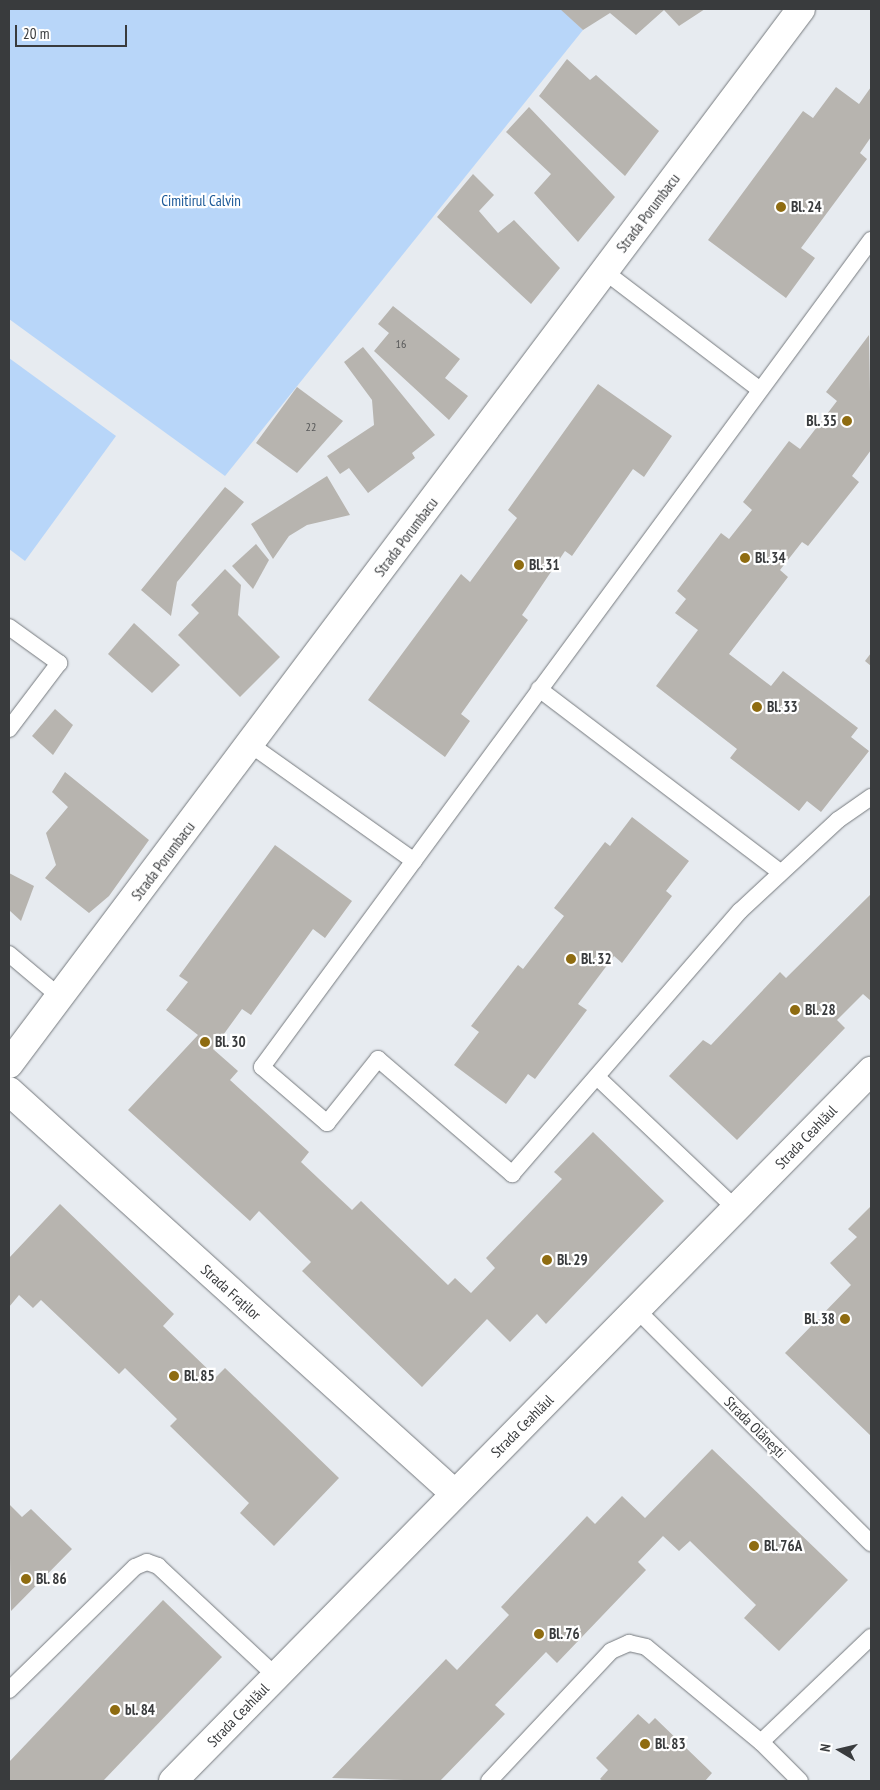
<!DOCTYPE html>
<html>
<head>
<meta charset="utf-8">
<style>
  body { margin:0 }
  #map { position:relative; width:880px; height:1790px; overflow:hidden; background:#e7ebf0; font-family:"PT Sans Narrow",sans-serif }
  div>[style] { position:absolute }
  .green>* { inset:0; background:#b8d6f9 }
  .building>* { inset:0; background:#b7b4af }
  .roads { filter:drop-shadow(0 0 1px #75797d) drop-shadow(0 0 1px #75797d) }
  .service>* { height:16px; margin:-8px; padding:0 8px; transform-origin:8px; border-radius:8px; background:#fff }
  .minor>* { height:28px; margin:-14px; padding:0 14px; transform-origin:14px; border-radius:14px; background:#fff }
  .tertiary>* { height:28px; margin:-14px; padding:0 14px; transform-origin:14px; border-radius:14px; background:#fff }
  .dots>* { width:14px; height:14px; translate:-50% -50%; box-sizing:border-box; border:2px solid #fff; border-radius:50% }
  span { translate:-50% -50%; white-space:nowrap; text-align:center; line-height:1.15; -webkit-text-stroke:4.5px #fff; paint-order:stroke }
  .number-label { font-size:12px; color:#58595a }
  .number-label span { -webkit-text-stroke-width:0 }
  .park-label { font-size:15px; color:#1a5897 }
  .poi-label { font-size:15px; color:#393b3d; font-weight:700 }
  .left { translate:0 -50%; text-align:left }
  .right { translate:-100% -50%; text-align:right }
  .street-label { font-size:15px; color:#393b3d }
  .frame { position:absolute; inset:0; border:10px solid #393b3d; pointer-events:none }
  .north { position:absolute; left:815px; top:1725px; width:50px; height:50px; -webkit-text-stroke:4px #fff; paint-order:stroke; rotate:279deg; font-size:14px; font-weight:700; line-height:20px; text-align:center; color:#393b3d }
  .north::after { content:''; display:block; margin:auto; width:18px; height:22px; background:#393b3d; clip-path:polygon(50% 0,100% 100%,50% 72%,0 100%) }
  .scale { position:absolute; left:15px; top:25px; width:112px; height:22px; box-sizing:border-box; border:2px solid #393b3d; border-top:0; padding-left:6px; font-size:15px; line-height:18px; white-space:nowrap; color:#393b3d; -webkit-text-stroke:4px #fff; paint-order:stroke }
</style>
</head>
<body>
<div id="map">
  <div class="green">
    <i style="clip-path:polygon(9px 9px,561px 9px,583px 30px,225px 476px,9px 319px)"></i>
    <i style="clip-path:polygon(9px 358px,116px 436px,25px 561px,9px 549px)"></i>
  </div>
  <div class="building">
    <i style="clip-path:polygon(560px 9px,705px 9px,679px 26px,664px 10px,636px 35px,610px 13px,583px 30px)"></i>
    <i style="clip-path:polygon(567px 59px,590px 80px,596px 75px,659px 131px,625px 176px,539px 96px)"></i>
    <i style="clip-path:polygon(836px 87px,859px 104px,871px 87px,871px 137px,860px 153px,867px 159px,801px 248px,815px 258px,786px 298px,708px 240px,803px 111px,813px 118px)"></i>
    <i style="clip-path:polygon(529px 107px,615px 197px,578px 242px,534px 193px,551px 174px,506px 132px)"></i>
    <i style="clip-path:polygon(473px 174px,494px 195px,479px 211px,498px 233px,514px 220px,560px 268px,531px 304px,437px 217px)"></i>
    <i style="clip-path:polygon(393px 306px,460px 359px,445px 378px,468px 396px,449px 420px,374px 351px,389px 333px,378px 324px)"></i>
    <i style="clip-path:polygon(869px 335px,871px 450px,852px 476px,859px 482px,808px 546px,802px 542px,780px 570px,788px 577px,729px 654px,771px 686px,783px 671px,858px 728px,851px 737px,869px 751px,821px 812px,807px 801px,799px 811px,730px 758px,737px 749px,656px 686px,698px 630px,675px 613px,686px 599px,677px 591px,721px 533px,729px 539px,752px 510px,743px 502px,789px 441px,800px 449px,837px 401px,826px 392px)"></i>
    <i style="clip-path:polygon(363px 347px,435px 435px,412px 453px,415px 458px,368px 493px,349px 468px,340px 474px,327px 456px,374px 425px,372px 400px,344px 362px)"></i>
    <i style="clip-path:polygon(598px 384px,672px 436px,644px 477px,633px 469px,572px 556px,565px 551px,522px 615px,528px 620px,461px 714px,470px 721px,445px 757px,368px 700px,461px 574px,470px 582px,517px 518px,508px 510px)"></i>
    <i style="clip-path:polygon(297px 387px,343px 421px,297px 473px,256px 443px)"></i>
    <i style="clip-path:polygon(327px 476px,350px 515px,307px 525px,289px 536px,273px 559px,251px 524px)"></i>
    <i style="clip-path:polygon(225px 487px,244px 502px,177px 582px,171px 616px,141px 590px)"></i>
    <i style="clip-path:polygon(256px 544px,269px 560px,253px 589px,232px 566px)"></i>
    <i style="clip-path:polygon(225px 569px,241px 585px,238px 615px,280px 657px,240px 697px,178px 635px,199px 613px,191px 605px)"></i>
    <i style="clip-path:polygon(134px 623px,180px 665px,152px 693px,108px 654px)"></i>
    <i style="clip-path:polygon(871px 653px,871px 666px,865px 661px)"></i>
    <i style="clip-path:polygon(55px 709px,73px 725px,53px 755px,32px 736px)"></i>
    <i style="clip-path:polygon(65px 772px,149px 840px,109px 896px,89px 913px,45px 878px,56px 865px,46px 833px,68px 807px,52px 792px)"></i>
    <i style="clip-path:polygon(632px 817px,689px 861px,666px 891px,672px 896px,622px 963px,614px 956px,578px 1004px,587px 1010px,535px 1079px,528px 1074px,506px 1104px,454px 1065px,479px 1032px,471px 1026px,518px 965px,523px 969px,564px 916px,554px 908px,605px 842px,610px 846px)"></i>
    <i style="clip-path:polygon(275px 845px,352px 901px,325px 938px,313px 929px,251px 1015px,242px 1009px,213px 1049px,238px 1071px,230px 1080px,309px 1152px,301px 1162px,352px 1210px,361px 1201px,448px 1285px,455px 1278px,471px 1293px,495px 1268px,486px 1258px,562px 1179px,554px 1172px,593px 1132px,664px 1201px,546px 1324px,537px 1314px,510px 1342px,487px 1319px,422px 1387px,302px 1271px,311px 1262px,259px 1211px,250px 1221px,128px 1110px,198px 1035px,166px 1010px,188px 982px,179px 976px)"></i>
    <i style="clip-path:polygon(9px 873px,34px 886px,21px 921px,9px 910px)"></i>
    <i style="clip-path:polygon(871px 894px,871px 1001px,863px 994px,837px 1020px,845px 1028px,737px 1140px,669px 1076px,703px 1040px,711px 1045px,780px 972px,786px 978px)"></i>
    <i style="clip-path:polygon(60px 1204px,174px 1314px,163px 1326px,216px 1377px,225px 1368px,339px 1478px,274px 1546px,240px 1513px,249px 1503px,170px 1426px,177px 1419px,125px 1368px,119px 1374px,41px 1300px,33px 1308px,19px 1295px,9px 1307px,9px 1258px)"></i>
    <i style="clip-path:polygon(871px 1206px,871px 1436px,785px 1353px,851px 1285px,830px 1263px,857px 1237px,848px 1229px)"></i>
    <i style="clip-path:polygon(712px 1449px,848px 1580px,779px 1651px,744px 1618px,756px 1605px,690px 1541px,679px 1551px,663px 1536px,638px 1562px,646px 1570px,557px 1663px,546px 1652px,495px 1705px,505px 1714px,440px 1781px,332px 1778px,446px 1659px,457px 1670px,509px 1615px,501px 1607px,587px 1516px,595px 1524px,622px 1496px,645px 1518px)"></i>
    <i style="clip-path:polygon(9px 1504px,22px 1517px,31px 1509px,72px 1549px,11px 1611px)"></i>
    <i style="clip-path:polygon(163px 1600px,222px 1657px,103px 1781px,9px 1781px,9px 1762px)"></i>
    <i style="clip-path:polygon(638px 1714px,649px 1724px,655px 1718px,712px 1773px,705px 1781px,603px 1781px,600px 1779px,608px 1770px,596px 1758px)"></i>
  </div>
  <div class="roads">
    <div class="service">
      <i style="left:871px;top:240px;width:1027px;rotate:126.37deg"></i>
      <i style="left:262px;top:1067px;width:86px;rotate:40.7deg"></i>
      <i style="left:327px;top:1123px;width:82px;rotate:-51.4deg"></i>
      <i style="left:378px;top:1059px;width:177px;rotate:40.6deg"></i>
      <i style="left:512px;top:1174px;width:348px;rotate:-49.1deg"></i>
      <i style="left:740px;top:911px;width:134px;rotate:-42.9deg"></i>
      <i style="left:838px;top:820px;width:40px;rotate:-34.9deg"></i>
      <i style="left:604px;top:271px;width:195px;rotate:37.3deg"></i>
      <i style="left:9px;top:627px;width:62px;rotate:35.8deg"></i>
      <i style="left:59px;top:663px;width:83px;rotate:127.1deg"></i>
      <i style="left:539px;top:689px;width:301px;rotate:37.2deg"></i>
      <i style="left:251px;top:745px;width:200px;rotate:35.4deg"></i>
      <i style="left:9px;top:954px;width:67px;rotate:40.1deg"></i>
      <i style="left:597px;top:1077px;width:192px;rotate:43.5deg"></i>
      <i style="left:638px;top:1311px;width:329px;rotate:44.9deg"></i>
      <i style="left:9px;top:1690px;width:176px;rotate:-44.3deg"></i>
      <i style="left:135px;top:1567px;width:13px;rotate:-23deg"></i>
      <i style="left:147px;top:1562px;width:12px;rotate:20deg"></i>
      <i style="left:158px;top:1566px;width:161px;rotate:43deg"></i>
      <i style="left:761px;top:1742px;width:152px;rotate:-43.7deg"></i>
      <i style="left:489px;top:1781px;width:178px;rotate:-46.8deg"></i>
      <i style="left:611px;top:1651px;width:20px;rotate:-24deg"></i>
      <i style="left:629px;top:1643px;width:17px;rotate:13deg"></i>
      <i style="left:646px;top:1647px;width:149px;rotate:39.6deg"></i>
      <i style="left:761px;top:1742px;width:55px;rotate:45deg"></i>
    </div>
    <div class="minor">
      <i style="left:9px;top:1064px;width:1319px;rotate:-53.1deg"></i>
      <i style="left:9px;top:1091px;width:600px;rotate:42.09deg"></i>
    </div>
    <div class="tertiary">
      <i style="left:173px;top:1781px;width:996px;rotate:-45.49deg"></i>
    </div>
  </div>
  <div class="dots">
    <i style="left:781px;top:207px;background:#8f6c11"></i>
    <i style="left:847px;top:421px;background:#8f6c11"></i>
    <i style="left:745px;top:558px;background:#8f6c11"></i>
    <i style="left:519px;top:565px;background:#8f6c11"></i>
    <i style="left:757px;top:707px;background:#8f6c11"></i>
    <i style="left:571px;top:959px;background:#8f6c11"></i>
    <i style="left:795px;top:1010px;background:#8f6c11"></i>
    <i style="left:205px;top:1042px;background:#8f6c11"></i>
    <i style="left:547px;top:1260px;background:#8f6c11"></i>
    <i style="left:845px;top:1319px;background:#8f6c11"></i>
    <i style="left:174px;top:1376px;background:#8f6c11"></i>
    <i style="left:754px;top:1546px;background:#8f6c11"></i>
    <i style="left:26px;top:1579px;background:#8f6c11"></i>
    <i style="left:539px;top:1634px;background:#8f6c11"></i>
    <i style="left:115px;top:1710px;background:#8f6c11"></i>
    <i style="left:645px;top:1744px;background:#8f6c11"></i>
  </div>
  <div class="number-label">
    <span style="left:401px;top:344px">16</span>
    <span style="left:311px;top:427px">22</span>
  </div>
  <div class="park-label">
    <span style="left:201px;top:201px">Cimitirul Calvin</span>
  </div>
  <div class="poi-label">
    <span class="left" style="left:791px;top:207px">Bl. 24</span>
    <span class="right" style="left:837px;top:421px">Bl. 35</span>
    <span class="left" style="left:755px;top:558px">Bl. 34</span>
    <span class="left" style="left:529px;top:565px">Bl. 31</span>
    <span class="left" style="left:767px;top:707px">Bl. 33</span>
    <span class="left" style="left:581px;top:959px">Bl. 32</span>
    <span class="left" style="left:805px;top:1010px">Bl. 28</span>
    <span class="left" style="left:215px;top:1042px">Bl. 30</span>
    <span class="left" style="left:557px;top:1260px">Bl. 29</span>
    <span class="right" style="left:835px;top:1319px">Bl. 38</span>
    <span class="left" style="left:184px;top:1376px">Bl. 85</span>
    <span class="left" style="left:764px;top:1546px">Bl. 76A</span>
    <span class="left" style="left:36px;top:1579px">Bl. 86</span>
    <span class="left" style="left:549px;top:1634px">Bl. 76</span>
    <span class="left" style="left:125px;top:1710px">bl. 84</span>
    <span class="left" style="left:655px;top:1744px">Bl. 83</span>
  </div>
  <div class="street-label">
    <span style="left:648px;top:213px;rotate:-53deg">Strada Porumbacu</span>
    <span style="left:406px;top:537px;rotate:-53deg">Strada Porumbacu</span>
    <span style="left:163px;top:861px;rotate:-53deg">Strada Porumbacu</span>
    <span style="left:806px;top:1137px;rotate:-46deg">Strada Ceahlăul</span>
    <span style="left:231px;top:1292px;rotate:42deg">Strada Fraților</span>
    <span style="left:522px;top:1426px;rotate:-45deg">Strada Ceahlăul</span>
    <span style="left:755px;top:1427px;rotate:45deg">Strada Olănești</span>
    <span style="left:238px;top:1715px;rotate:-46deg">Strada Ceahlăul</span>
  </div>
  <div class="frame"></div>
  <div class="north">N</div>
  <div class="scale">20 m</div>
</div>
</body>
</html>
